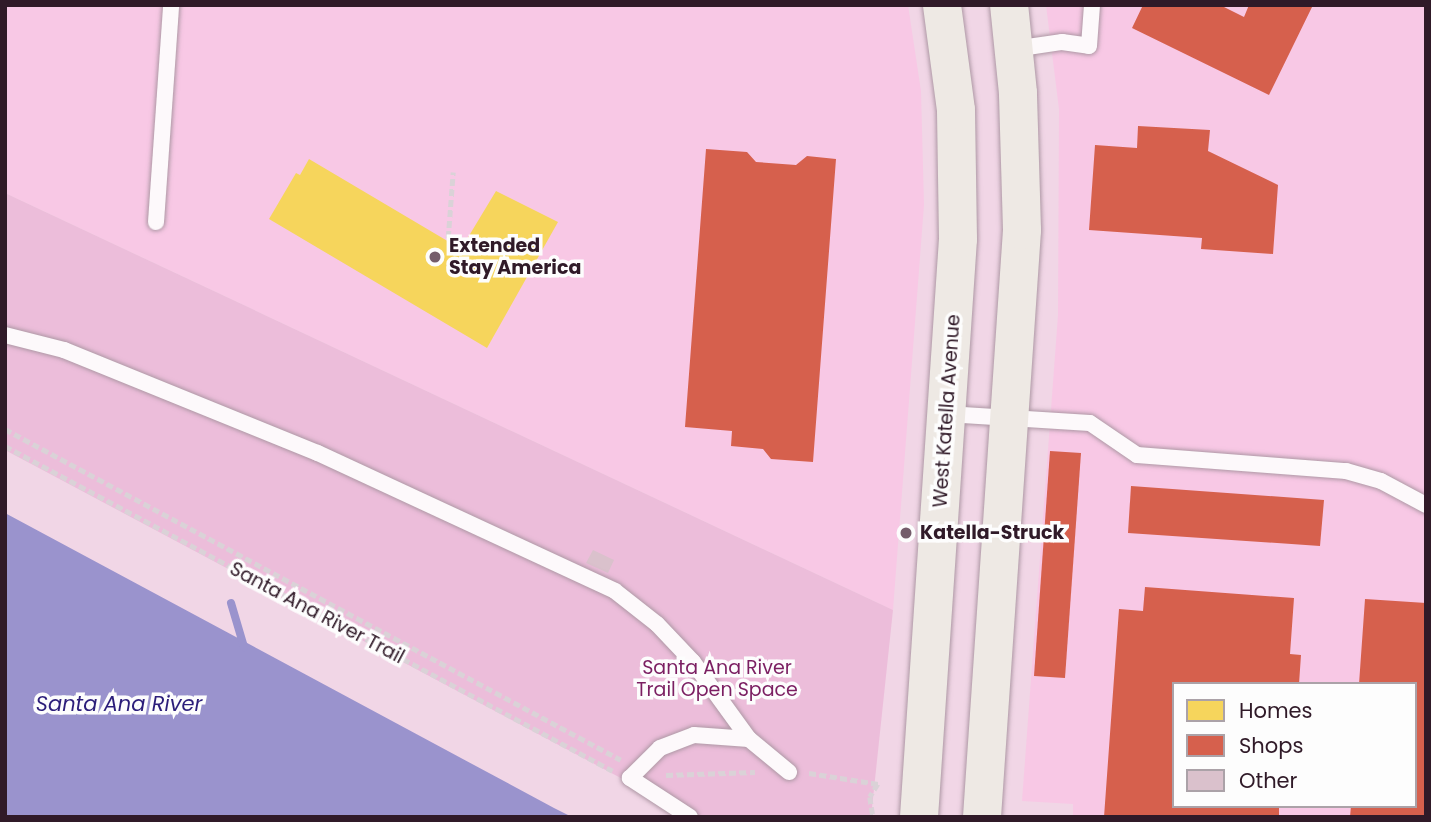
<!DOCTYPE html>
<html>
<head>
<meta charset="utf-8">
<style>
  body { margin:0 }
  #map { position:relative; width:1431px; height:822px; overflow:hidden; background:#f1d6e6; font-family:Poppins,sans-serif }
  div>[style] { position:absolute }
  .built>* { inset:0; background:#f8c8e5 }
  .green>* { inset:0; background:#ecbdda }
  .water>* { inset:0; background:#9a93cd }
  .homes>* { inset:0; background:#f6d55c }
  .shops>* { inset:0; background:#d6604d }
  .stream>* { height:8px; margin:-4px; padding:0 4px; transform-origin:4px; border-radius:4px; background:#9a93cd }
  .building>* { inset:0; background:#dac1cc }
  .path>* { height:4.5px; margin-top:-2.25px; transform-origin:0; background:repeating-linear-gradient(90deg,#dad2d7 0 7px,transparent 0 10.5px) }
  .roads { filter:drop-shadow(0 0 2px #ae98a5) drop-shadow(0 0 2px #ae98a5) }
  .service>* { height:16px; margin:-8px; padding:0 8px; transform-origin:8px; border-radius:8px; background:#fdf9fb }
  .primary>* { height:38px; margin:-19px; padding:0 19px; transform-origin:19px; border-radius:19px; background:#eee9e4 }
  .dots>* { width:19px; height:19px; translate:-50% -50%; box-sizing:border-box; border:4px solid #fdfdfd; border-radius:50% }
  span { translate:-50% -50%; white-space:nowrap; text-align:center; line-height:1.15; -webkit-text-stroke:7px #fdfdfd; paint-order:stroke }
  .poi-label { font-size:19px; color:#301a28; font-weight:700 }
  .left { translate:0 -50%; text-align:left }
  .street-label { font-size:19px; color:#301a28 }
  .park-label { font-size:19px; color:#7b1f62 }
  .water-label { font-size:21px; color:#2c1e7a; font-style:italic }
  .frame { position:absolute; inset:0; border:7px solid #301a28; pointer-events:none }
  .legend { position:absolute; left:1172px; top:682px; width:245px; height:126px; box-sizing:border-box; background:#fdfdfd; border:2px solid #aba2a8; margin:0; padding:9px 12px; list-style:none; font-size:21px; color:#301a28 }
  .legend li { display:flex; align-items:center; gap:14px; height:35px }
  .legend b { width:35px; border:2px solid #aba2a8 }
</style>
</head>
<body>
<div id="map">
  <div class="built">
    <i style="clip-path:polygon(5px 5px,908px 5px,921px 91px,924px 205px,893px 610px,5px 193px)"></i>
    <i style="clip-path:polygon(evenodd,1046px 5px,1426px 5px,1426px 817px,1073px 817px,1073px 804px,1022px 801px,1058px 315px,1059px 109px,1046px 5px,1174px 684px,1415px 684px,1415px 806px,1174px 806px,1174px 684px)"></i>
  </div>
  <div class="green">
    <i style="clip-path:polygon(5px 193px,893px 610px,871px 817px,694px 817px,5px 450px)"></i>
  </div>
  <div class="water">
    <i style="clip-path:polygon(5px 513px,554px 808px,572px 817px,5px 817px)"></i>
  </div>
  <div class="homes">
    <i style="clip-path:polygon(309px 159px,461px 249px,496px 191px,558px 222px,487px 348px,269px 219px,296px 173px,300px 175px)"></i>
  </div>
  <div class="shops">
    <i style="clip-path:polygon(1143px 5px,1220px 5px,1244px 17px,1249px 5px,1313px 5px,1269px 95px,1132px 28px)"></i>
    <i style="clip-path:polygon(1138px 126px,1210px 130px,1208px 151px,1278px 185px,1273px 254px,1201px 249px,1202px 238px,1089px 230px,1095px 145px,1137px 148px)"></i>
    <i style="clip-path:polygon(706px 149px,747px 152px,756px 162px,796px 165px,807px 156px,836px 159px,813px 462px,771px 459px,763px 449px,731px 446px,732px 431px,685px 427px)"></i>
    <i style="clip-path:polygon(1050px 451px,1081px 453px,1065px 678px,1034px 676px)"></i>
    <i style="clip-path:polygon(1131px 486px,1324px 500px,1320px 546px,1128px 533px)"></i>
    <i style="clip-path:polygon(1145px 587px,1294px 598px,1290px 654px,1301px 655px,1299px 684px,1174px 684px,1174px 806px,1279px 806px,1279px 817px,1104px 817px,1119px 609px,1143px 611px)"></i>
    <i style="clip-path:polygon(1365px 599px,1426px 603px,1426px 817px,1350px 817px,1351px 806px,1415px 806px,1415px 684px,1359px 684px)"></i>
  </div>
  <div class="stream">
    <i style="left:231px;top:603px;width:46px;rotate:73.5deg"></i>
  </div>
  <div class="building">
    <i style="clip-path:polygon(593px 550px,614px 560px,608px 573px,586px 563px)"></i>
  </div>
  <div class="path">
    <i style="left:448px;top:238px;width:66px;rotate:-85.7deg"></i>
    <i style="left:5px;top:429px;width:699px;rotate:28.25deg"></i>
    <i style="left:5px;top:446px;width:689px;rotate:28.13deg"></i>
    <i style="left:809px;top:773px;width:70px;rotate:9.1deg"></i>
    <i style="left:878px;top:784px;width:15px;rotate:122deg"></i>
    <i style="left:870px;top:797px;width:20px;rotate:81deg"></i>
    <i style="left:666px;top:775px;width:89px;rotate:-1.9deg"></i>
  </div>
  <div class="roads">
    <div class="service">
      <i style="left:1014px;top:49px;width:49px;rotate:-8.3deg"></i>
      <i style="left:1062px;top:42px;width:27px;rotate:8deg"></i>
      <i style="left:1089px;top:46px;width:41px;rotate:-85.8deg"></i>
      <i style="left:156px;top:222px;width:218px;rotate:-86deg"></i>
      <i style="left:5px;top:335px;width:61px;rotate:14.3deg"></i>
      <i style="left:64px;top:350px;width:274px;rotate:22.1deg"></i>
      <i style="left:318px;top:453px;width:327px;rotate:24.9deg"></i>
      <i style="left:615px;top:591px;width:53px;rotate:38.2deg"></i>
      <i style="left:657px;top:624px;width:52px;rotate:46.5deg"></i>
      <i style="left:693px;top:662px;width:95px;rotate:54deg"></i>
      <i style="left:749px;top:739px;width:52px;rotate:39.5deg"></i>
      <i style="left:947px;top:414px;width:143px;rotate:3.6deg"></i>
      <i style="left:1090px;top:423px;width:57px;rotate:34.2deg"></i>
      <i style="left:1137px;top:455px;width:210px;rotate:4.4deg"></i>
      <i style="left:1346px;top:471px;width:36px;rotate:16deg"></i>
      <i style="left:1381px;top:481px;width:51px;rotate:28.1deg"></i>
      <i style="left:690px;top:817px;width:72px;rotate:-147deg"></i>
      <i style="left:630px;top:778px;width:42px;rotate:-45deg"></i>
      <i style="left:660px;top:748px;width:36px;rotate:-21deg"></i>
      <i style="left:694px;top:735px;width:55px;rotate:4.2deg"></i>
    </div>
    <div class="primary">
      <i style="left:919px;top:817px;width:579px;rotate:-86.14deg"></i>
      <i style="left:958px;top:239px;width:129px;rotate:-90.9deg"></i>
      <i style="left:956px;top:110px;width:106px;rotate:-97.6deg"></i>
      <i style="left:982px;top:817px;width:588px;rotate:-86.1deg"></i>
      <i style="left:1022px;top:230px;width:137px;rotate:-91.7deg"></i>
      <i style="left:1018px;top:93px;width:88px;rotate:-95.8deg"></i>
    </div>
  </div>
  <div class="dots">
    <i style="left:435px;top:257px;background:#745c6a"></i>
    <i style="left:906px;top:533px;background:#745c6a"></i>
  </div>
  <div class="poi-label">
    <span class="left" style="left:449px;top:257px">Extended<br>Stay America</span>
    <span class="left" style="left:920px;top:533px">Katella-Struck</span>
  </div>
  <div class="street-label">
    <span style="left:947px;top:411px;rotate:-86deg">West Katella Avenue</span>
    <span style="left:317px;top:613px;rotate:28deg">Santa Ana River Trail</span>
  </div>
  <div class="park-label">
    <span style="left:717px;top:679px">Santa Ana River<br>Trail Open Space</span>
  </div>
  <div class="water-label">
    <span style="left:119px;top:704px">Santa Ana River</span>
  </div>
  <div class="frame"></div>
  <ul class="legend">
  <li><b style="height:19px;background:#f6d55c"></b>Homes</li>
  <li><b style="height:19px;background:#d6604d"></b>Shops</li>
  <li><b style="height:19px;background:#dac1cc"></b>Other</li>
  </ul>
</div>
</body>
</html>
